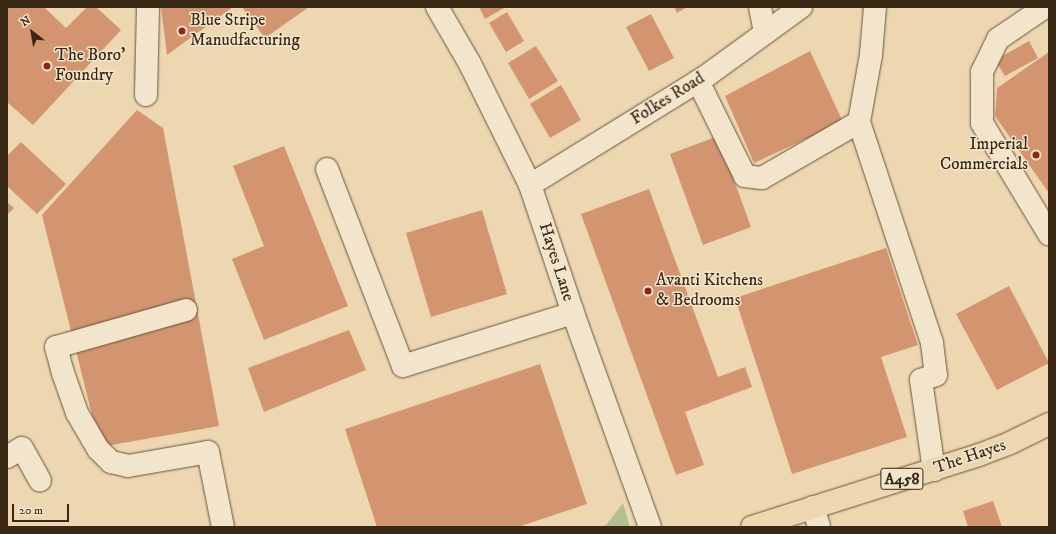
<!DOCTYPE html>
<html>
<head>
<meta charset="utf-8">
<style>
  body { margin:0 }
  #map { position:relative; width:1056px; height:534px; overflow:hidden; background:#edd7b0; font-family:"IM FELL DW Pica",serif }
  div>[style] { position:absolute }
  .green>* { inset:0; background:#b2bf90 }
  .building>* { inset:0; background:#d29570 }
  .roads { filter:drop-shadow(0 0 1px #66543a) drop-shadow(0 0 1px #66543a) }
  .minor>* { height:22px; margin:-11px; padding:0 11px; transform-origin:11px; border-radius:11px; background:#f3e5cc }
  .highway>* { height:22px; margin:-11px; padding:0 11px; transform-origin:11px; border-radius:11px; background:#edd7b0 }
  .dots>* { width:11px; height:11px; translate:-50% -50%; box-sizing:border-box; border:2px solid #f3e5cc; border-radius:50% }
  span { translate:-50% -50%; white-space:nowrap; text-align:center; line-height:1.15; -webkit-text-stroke:3px #f3e5cc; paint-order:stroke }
  .shield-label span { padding:1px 3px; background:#f3e5cc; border:1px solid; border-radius:3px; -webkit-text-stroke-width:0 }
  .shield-label { font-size:16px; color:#392813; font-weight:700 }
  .poi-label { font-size:17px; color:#392813 }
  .left { translate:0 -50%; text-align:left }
  .right { translate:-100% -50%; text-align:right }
  .street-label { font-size:17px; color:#392813 }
  .frame { position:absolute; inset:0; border:8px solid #392813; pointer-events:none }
  .north { position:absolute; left:12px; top:12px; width:40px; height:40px; -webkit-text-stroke:3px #f3e5cc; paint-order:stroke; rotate:329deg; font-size:11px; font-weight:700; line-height:16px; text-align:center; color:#392813 }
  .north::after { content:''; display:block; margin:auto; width:14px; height:18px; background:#392813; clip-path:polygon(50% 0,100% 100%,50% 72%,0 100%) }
  .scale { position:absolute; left:12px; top:504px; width:57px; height:18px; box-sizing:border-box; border:2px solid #392813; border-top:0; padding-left:5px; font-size:12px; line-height:14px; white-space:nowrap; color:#392813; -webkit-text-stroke:3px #f3e5cc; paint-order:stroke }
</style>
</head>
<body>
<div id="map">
  <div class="green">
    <i style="clip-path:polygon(623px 503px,630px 527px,601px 527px,606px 525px)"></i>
  </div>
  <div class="building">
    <i style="clip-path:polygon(7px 7px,44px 7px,66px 28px,87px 7px,96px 7px,121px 30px,33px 125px,7px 102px)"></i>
    <i style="clip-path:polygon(161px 7px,233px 7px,167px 55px)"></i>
    <i style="clip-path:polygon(242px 7px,309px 7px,265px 38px)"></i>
    <i style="clip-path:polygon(479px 7px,506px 7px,485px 19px)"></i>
    <i style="clip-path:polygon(674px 7px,687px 7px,677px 13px)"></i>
    <i style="clip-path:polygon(507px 12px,524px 41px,506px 52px,489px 23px)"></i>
    <i style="clip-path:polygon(651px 14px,674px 58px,649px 71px,626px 27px)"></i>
    <i style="clip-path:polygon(1029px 41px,1038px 58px,1005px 76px,995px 60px)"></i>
    <i style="clip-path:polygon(536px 46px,558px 81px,529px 99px,508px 63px)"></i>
    <i style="clip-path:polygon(810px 51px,843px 122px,754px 163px,725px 96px)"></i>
    <i style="clip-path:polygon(1049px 52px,1049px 193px,995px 116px,997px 88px)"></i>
    <i style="clip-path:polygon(561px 85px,581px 120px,550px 138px,530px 104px)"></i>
    <i style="clip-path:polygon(137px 110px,163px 128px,219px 426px,100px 447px,42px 215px)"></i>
    <i style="clip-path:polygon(718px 136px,751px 227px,703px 245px,670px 154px)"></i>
    <i style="clip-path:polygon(21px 142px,66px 184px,37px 214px,7px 186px,7px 156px)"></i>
    <i style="clip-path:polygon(284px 146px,348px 306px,264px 340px,232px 259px,264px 246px,233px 166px)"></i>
    <i style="clip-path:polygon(649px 189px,718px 377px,745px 367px,752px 387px,685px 412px,704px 465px,676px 475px,581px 214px)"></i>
    <i style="clip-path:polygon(7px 202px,14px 208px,7px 215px)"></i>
    <i style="clip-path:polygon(482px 210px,507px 294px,431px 317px,406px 233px)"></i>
    <i style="clip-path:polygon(886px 248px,918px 345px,881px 357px,907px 437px,792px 474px,735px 298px)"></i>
    <i style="clip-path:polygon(1009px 286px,1049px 363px,997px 390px,956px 314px)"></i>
    <i style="clip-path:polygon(349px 330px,366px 370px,264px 412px,248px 368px)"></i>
    <i style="clip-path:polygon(540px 364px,587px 504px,518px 527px,377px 527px,345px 429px)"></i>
    <i style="clip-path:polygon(993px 501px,1002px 527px,968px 527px,963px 511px)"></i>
  </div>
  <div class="roads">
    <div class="minor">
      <i style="left:437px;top:7px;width:66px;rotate:59.9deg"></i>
      <i style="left:470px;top:64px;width:135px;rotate:63.6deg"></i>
      <i style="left:530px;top:185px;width:135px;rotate:71.4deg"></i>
      <i style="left:573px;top:313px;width:227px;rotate:70.2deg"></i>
      <i style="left:760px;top:7px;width:26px;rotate:79deg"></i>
      <i style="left:875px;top:7px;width:48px;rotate:94.8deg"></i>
      <i style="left:871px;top:55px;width:68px;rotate:100.2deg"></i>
      <i style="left:859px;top:122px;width:233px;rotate:71.7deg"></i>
      <i style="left:932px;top:343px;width:32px;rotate:83deg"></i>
      <i style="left:936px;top:375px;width:16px;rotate:162deg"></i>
      <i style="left:921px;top:380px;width:91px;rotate:81.8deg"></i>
      <i style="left:1045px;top:7px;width:57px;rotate:145.8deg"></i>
      <i style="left:998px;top:39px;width:37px;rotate:116deg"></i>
      <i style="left:982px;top:72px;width:51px;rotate:90deg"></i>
      <i style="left:982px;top:123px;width:130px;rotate:58.9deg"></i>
      <i style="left:698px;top:81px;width:106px;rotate:63.7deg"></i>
      <i style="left:745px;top:176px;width:17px;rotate:7deg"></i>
      <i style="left:762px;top:178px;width:112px;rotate:-30deg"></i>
      <i style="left:146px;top:95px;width:88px;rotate:-88.7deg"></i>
      <i style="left:327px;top:169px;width:211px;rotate:68.9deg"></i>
      <i style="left:403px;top:366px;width:178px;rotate:-17.3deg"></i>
      <i style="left:530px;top:185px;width:206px;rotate:-31.7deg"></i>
      <i style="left:705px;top:77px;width:119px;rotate:-36.1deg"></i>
      <i style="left:186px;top:310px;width:135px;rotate:164.1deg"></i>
      <i style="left:56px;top:347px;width:27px;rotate:75deg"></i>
      <i style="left:63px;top:373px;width:42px;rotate:70.7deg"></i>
      <i style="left:77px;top:413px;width:42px;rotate:59.7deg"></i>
      <i style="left:98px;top:449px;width:18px;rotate:45deg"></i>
      <i style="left:111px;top:462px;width:17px;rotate:13deg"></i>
      <i style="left:128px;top:466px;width:81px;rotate:-9.9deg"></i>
      <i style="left:208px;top:452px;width:76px;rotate:78.7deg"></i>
      <i style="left:7px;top:457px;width:17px;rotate:-31deg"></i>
      <i style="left:22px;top:448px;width:37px;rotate:61deg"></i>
      <i style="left:813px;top:507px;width:21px;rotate:73deg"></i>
    </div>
    <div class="highway">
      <i style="left:752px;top:527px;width:238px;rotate:-17.6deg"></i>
      <i style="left:979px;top:455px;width:33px;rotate:-21deg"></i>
      <i style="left:1010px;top:443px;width:43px;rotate:-26deg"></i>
    </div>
  </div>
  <div class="dots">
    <i style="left:182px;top:31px;background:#8f2418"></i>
    <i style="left:47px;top:66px;background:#8f2418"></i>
    <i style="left:1036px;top:155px;background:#8f2418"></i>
    <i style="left:648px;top:291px;background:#8f2418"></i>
  </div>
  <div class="shield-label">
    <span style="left:902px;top:479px">A458</span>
  </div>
  <div class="poi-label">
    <span class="left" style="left:190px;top:31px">Blue Stripe<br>Manudfacturing</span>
    <span class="left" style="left:55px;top:66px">The Boro'<br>Foundry</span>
    <span class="right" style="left:1028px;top:155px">Imperial<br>Commercials</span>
    <span class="left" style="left:656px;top:291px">Avanti Kitchens<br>&amp; Bedrooms</span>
  </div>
  <div class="street-label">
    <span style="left:668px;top:99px;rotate:-32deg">Folkes Road</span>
    <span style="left:556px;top:262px;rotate:72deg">Hayes Lane</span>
    <span style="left:970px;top:457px;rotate:-19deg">The Hayes</span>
  </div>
  <div class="frame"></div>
  <div class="north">N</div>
  <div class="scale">20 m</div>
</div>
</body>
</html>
